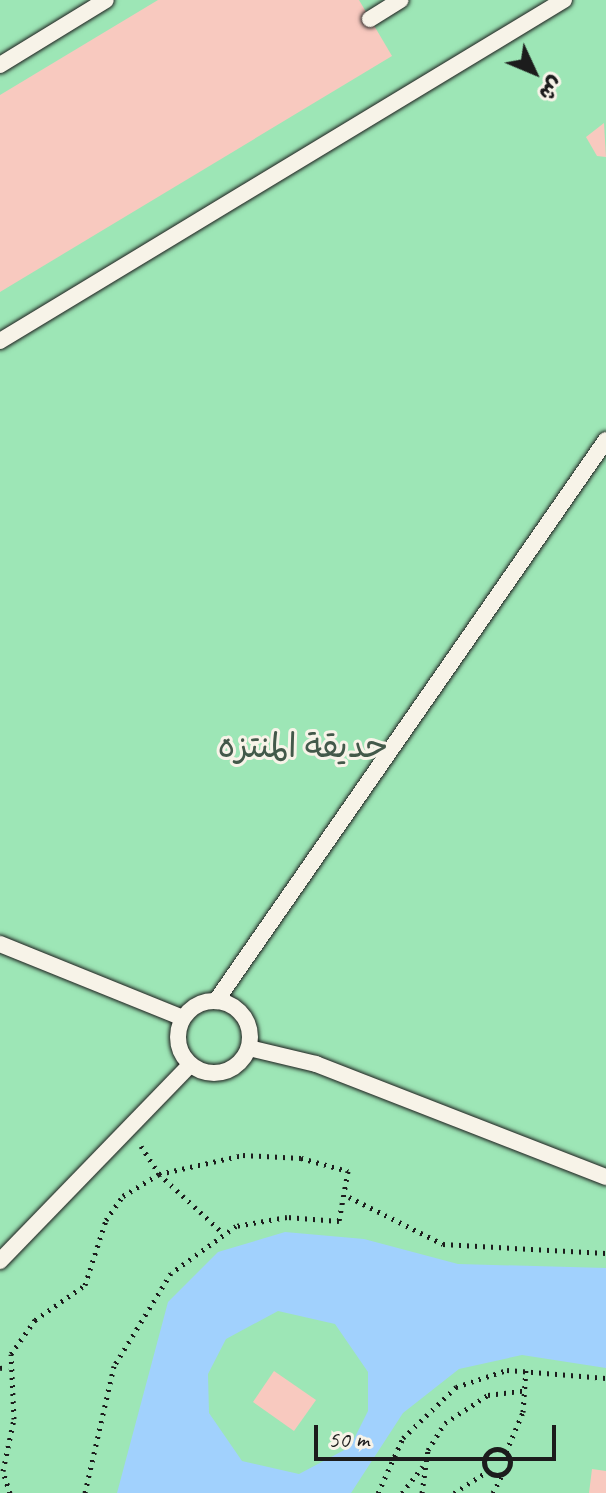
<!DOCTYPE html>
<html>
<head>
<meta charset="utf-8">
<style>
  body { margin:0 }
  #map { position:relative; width:606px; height:1493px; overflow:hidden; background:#f7f3e8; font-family:Caveat,"Playpen Sans Arabic",sans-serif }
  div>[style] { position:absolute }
  .green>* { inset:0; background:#9de6b6 }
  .water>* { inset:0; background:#a1d1fd }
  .building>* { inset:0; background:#f8c9bf }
  .path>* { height:5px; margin-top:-2.5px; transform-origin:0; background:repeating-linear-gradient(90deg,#1c1c1c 0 2px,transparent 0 8px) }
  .path>.ring { margin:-2.5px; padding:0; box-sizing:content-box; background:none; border:5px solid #1c1c1c; border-radius:50% }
  .roads { filter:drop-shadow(0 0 2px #1c1c1c) drop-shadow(0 0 2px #1c1c1c) }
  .lane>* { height:16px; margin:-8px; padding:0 8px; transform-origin:8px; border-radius:8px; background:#f7f3e8 }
  .lane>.ring { margin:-8px; padding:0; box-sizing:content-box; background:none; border:16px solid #f7f3e8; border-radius:50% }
  span { translate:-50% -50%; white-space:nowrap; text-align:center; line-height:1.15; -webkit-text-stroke:6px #f7f3e8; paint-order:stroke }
  .park-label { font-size:34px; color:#43594a }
  .north { position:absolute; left:494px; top:32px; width:80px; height:80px; -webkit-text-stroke:6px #f7f3e8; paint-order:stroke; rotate:134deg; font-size:22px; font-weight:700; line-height:32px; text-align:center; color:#1c1c1c }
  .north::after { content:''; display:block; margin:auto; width:28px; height:36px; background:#1c1c1c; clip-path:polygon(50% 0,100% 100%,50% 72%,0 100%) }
  .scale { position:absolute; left:314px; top:1425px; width:242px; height:36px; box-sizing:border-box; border:4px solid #1c1c1c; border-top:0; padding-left:10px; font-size:24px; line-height:28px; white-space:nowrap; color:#1c1c1c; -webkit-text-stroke:6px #f7f3e8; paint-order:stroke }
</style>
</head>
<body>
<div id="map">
  <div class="green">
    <i style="clip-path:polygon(0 0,606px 0,606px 1493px,0 1493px)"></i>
  </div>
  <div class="water">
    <i style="clip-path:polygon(evenodd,285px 1232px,364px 1239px,458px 1264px,606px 1268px,606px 1368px,522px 1355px,459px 1369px,403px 1413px,351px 1493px,117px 1493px,168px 1302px,218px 1252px,285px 1232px,278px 1311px,335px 1324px,368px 1372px,368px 1411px,350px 1447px,299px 1474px,242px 1461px,209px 1413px,208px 1374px,226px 1339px,278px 1311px)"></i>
  </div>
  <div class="building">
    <i style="clip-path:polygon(158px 0,359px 0,392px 56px,0 292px,0 95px)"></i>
    <i style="clip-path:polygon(604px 123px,606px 157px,597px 156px,586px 137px)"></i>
    <i style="clip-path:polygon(274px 1371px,316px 1400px,294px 1431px,253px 1402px)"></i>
    <i style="clip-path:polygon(592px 1469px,606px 1471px,606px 1493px,589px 1493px)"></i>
  </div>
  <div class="path">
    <i style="left:141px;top:1146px;width:33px;rotate:57deg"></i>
    <i style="left:159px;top:1174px;width:87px;rotate:42.7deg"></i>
    <i style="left:349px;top:1197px;width:105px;rotate:26.6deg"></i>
    <i style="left:443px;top:1244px;width:163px;rotate:3.2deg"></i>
    <i style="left:0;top:1368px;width:8px;rotate:-7deg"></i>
    <i class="ring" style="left:484px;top:1449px;width:21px;height:21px"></i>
    <i style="left:506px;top:1452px;width:43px;rotate:-67deg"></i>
    <i style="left:523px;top:1412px;width:43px;rotate:-86deg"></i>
    <i style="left:10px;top:1493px;width:23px;rotate:-108deg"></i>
    <i style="left:3px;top:1471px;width:53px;rotate:-78.1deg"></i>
    <i style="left:14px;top:1419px;width:65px;rotate:-92.6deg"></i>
    <i style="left:11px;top:1354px;width:42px;rotate:-54.8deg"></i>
    <i style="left:35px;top:1320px;width:61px;rotate:-35deg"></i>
    <i style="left:85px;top:1285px;width:68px;rotate:-72.1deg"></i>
    <i style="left:106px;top:1220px;width:29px;rotate:-55deg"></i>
    <i style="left:123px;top:1196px;width:42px;rotate:-31.4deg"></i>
    <i style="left:159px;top:1174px;width:86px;rotate:-12.7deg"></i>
    <i style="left:243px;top:1155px;width:58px;rotate:3deg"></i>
    <i style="left:301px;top:1158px;width:49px;rotate:15.5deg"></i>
    <i style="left:348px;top:1171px;width:51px;rotate:100.2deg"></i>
    <i style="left:339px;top:1221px;width:52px;rotate:-175.6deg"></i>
    <i style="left:287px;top:1217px;width:52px;rotate:170deg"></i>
    <i style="left:236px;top:1226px;width:80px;rotate:144.1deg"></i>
    <i style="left:171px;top:1273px;width:109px;rotate:121.5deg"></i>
    <i style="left:114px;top:1366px;width:130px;rotate:102.9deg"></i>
    <i style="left:378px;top:1493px;width:60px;rotate:-65.6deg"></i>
    <i style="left:403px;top:1438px;width:74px;rotate:-43.9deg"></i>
    <i style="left:456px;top:1387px;width:54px;rotate:-18.4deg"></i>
    <i style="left:507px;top:1370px;width:99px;rotate:4.6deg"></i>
    <i style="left:402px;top:1493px;width:34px;rotate:-52deg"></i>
    <i style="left:422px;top:1493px;width:43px;rotate:-82.1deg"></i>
    <i style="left:428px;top:1450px;width:32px;rotate:-58deg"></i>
    <i style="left:445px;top:1423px;width:51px;rotate:-33.1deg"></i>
    <i style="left:488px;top:1395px;width:38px;rotate:-7deg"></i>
    <i style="left:454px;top:1493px;width:40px;rotate:-32.9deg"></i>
    <i style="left:493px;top:1493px;width:20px;rotate:-63deg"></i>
  </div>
  <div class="roads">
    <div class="lane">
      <i style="left:370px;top:19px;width:36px;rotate:-32deg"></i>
      <i style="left:0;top:65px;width:124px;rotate:-31.5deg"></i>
      <i style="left:0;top:341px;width:659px;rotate:-31.16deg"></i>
      <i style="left:0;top:944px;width:197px;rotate:22deg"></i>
      <i class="ring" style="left:178px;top:1001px;width:56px;height:56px"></i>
      <i style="left:216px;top:1001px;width:683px;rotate:-55.19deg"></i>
      <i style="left:249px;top:1048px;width:69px;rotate:13.4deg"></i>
      <i style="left:316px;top:1064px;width:311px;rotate:21.3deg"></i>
      <i style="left:0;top:1261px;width:273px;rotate:-45.9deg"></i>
    </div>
  </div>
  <div class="park-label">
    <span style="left:303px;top:746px">حديقة المنتزه</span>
  </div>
  <div class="north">ش</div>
  <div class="scale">50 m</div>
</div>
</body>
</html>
